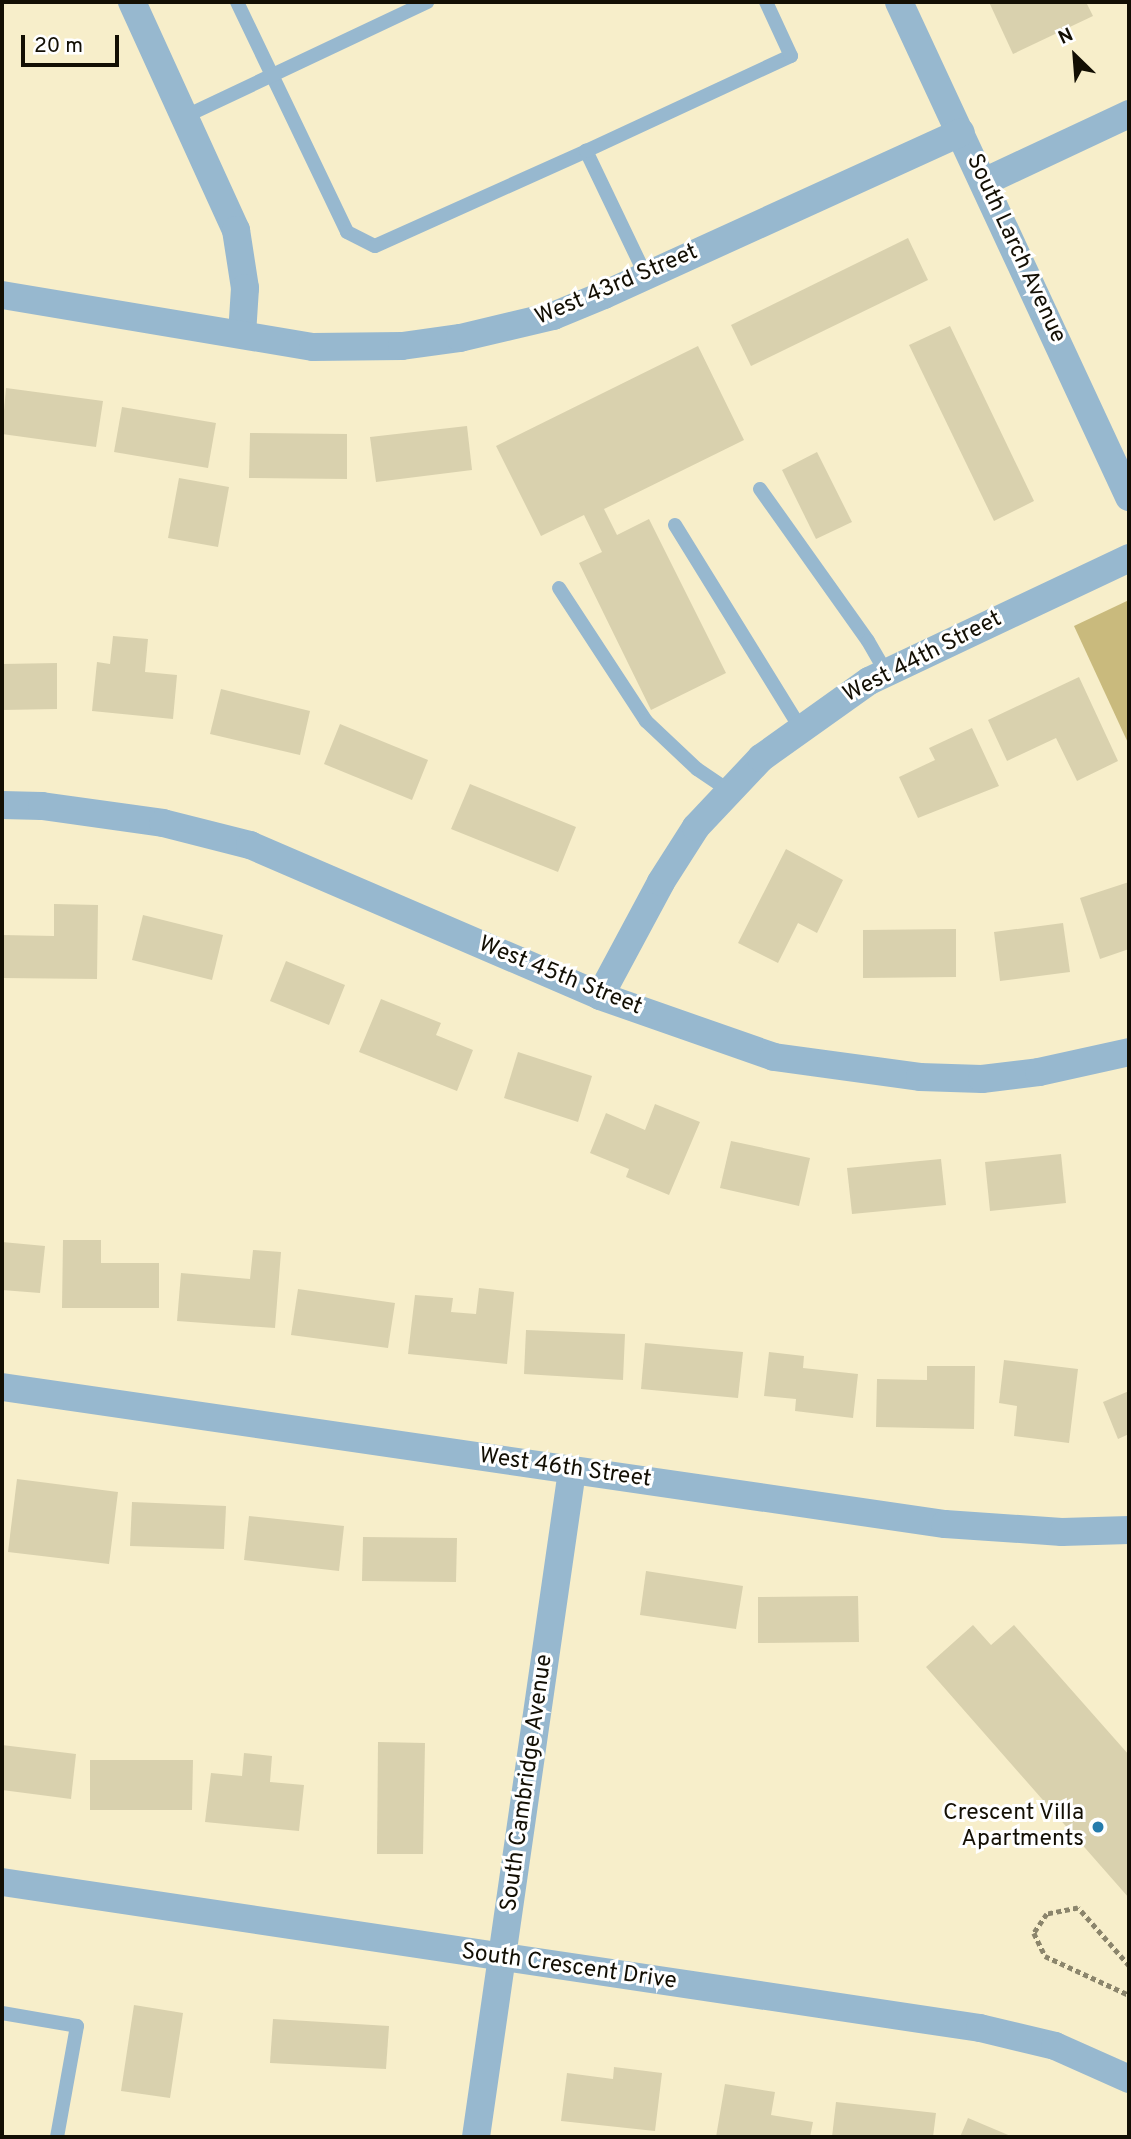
<!DOCTYPE html>
<html>
<head>
<meta charset="utf-8">
<style>
  body { margin:0 }
  #map { position:relative; width:1131px; height:2139px; overflow:hidden; background:#f7eeca; font-family:Overpass,sans-serif }
  div>[style] { position:absolute }
  .green>* { inset:0; background:#c9ba7d }
  .building>* { inset:0; background:#d9d1ae }
  .path>* { height:4.5px; margin-top:-2.25px; transform-origin:0; background:repeating-linear-gradient(90deg,#8b856c 0 5px,transparent 0 8.5px) }
  .lane>* { height:14px; margin:-7px; padding:0 7px; transform-origin:7px; border-radius:7px; background:#97b8cf }
  .street>* { height:28px; margin:-14px; padding:0 14px; transform-origin:14px; border-radius:14px; background:#97b8cf }
  .dots>* { width:19px; height:19px; translate:-50% -50%; box-sizing:border-box; border:4px solid #fff; border-radius:50% }
  span { translate:-50% -50%; white-space:nowrap; text-align:center; line-height:1.15; -webkit-text-stroke:6px #fff; paint-order:stroke }
  .street-label { font-size:23px; color:#130f04 }
  .poi-label { font-size:23px; color:#130f04 }
  .right { translate:-100% -50%; text-align:right }
  .frame { position:absolute; inset:0; border:4px solid #130f04; pointer-events:none }
  .north { position:absolute; left:1040px; top:21px; width:70px; height:70px; -webkit-text-stroke:5px #fff; paint-order:stroke; rotate:335deg; font-size:19px; font-weight:700; line-height:28px; text-align:center; color:#130f04 }
  .north::after { content:''; display:block; margin:auto; width:24px; height:32px; background:#130f04; clip-path:polygon(50% 0,100% 100%,50% 72%,0 100%) }
  .scale { position:absolute; left:21px; top:35px; width:98px; height:32px; box-sizing:border-box; border:4px solid #130f04; border-top:0; padding-left:9px; font-size:21px; line-height:24px; white-space:nowrap; color:#130f04; -webkit-text-stroke:5px #fff; paint-order:stroke }
</style>
</head>
<body>
<div id="map">
  <div class="green">
    <i style="clip-path:polygon(1129px 600px,1129px 745px,1074px 626px)"></i>
  </div>
  <div class="building">
    <i style="clip-path:polygon(989px 2px,1086px 2px,1093px 16px,1013px 54px)"></i>
    <i style="clip-path:polygon(908px 238px,928px 280px,751px 366px,731px 325px)"></i>
    <i style="clip-path:polygon(950px 326px,1034px 501px,994px 521px,909px 345px)"></i>
    <i style="clip-path:polygon(698px 346px,744px 440px,604px 509px,617px 535px,649px 519px,726px 673px,651px 710px,579px 563px,602px 552px,584px 515px,541px 536px,496px 446px)"></i>
    <i style="clip-path:polygon(6px 388px,103px 401px,96px 447px,2px 434px)"></i>
    <i style="clip-path:polygon(122px 407px,216px 423px,208px 468px,114px 452px)"></i>
    <i style="clip-path:polygon(467px 426px,472px 470px,376px 482px,370px 437px)"></i>
    <i style="clip-path:polygon(250px 433px,347px 434px,347px 479px,249px 478px)"></i>
    <i style="clip-path:polygon(817px 452px,852px 522px,816px 539px,782px 470px)"></i>
    <i style="clip-path:polygon(179px 478px,229px 487px,218px 547px,168px 538px)"></i>
    <i style="clip-path:polygon(113px 636px,148px 639px,145px 672px,177px 675px,173px 719px,92px 711px,97px 662px,110px 664px)"></i>
    <i style="clip-path:polygon(57px 663px,57px 709px,2px 710px,2px 664px)"></i>
    <i style="clip-path:polygon(1079px 677px,1118px 761px,1077px 781px,1056px 738px,1007px 761px,988px 720px)"></i>
    <i style="clip-path:polygon(221px 689px,310px 711px,300px 755px,210px 734px)"></i>
    <i style="clip-path:polygon(340px 724px,428px 760px,412px 800px,324px 764px)"></i>
    <i style="clip-path:polygon(972px 728px,999px 786px,918px 818px,899px 777px,935px 760px,929px 748px)"></i>
    <i style="clip-path:polygon(470px 784px,576px 827px,558px 872px,451px 829px)"></i>
    <i style="clip-path:polygon(786px 849px,843px 880px,817px 933px,798px 923px,778px 963px,738px 943px)"></i>
    <i style="clip-path:polygon(1129px 882px,1129px 949px,1100px 959px,1080px 898px)"></i>
    <i style="clip-path:polygon(54px 904px,98px 905px,97px 979px,2px 978px,2px 935px,54px 936px)"></i>
    <i style="clip-path:polygon(143px 915px,223px 935px,212px 980px,132px 960px)"></i>
    <i style="clip-path:polygon(1063px 923px,1070px 972px,1000px 981px,994px 932px)"></i>
    <i style="clip-path:polygon(956px 929px,956px 977px,863px 978px,863px 930px)"></i>
    <i style="clip-path:polygon(286px 961px,345px 985px,329px 1025px,270px 1001px)"></i>
    <i style="clip-path:polygon(381px 999px,441px 1023px,436px 1035px,473px 1050px,457px 1091px,359px 1052px)"></i>
    <i style="clip-path:polygon(518px 1052px,592px 1076px,578px 1122px,504px 1098px)"></i>
    <i style="clip-path:polygon(655px 1104px,700px 1122px,669px 1195px,626px 1177px,629px 1169px,590px 1153px,606px 1113px,645px 1130px)"></i>
    <i style="clip-path:polygon(731px 1141px,810px 1158px,799px 1206px,720px 1188px)"></i>
    <i style="clip-path:polygon(1061px 1154px,1066px 1203px,990px 1211px,985px 1162px)"></i>
    <i style="clip-path:polygon(941px 1159px,946px 1205px,852px 1214px,847px 1168px)"></i>
    <i style="clip-path:polygon(63px 1240px,101px 1240px,101px 1263px,159px 1263px,159px 1308px,62px 1308px)"></i>
    <i style="clip-path:polygon(2px 1242px,45px 1246px,40px 1293px,2px 1290px)"></i>
    <i style="clip-path:polygon(253px 1250px,281px 1252px,275px 1328px,177px 1321px,181px 1273px,250px 1279px)"></i>
    <i style="clip-path:polygon(479px 1288px,514px 1292px,507px 1364px,408px 1354px,415px 1295px,453px 1298px,451px 1312px,476px 1314px)"></i>
    <i style="clip-path:polygon(298px 1289px,395px 1303px,388px 1348px,291px 1335px)"></i>
    <i style="clip-path:polygon(526px 1330px,625px 1334px,623px 1380px,524px 1374px)"></i>
    <i style="clip-path:polygon(645px 1343px,743px 1352px,738px 1398px,641px 1389px)"></i>
    <i style="clip-path:polygon(769px 1352px,804px 1356px,803px 1368px,858px 1374px,853px 1418px,795px 1411px,796px 1399px,764px 1396px)"></i>
    <i style="clip-path:polygon(1004px 1360px,1078px 1369px,1069px 1443px,1014px 1436px,1017px 1406px,999px 1403px)"></i>
    <i style="clip-path:polygon(927px 1366px,975px 1366px,974px 1429px,876px 1427px,877px 1379px,927px 1380px)"></i>
    <i style="clip-path:polygon(1129px 1391px,1129px 1434px,1118px 1439px,1103px 1402px)"></i>
    <i style="clip-path:polygon(17px 1479px,118px 1492px,109px 1564px,8px 1552px)"></i>
    <i style="clip-path:polygon(132px 1502px,226px 1506px,224px 1549px,130px 1546px)"></i>
    <i style="clip-path:polygon(249px 1516px,344px 1526px,339px 1571px,244px 1560px)"></i>
    <i style="clip-path:polygon(363px 1537px,457px 1538px,456px 1582px,362px 1581px)"></i>
    <i style="clip-path:polygon(646px 1571px,743px 1586px,736px 1629px,640px 1615px)"></i>
    <i style="clip-path:polygon(858px 1596px,859px 1642px,758px 1643px,758px 1597px)"></i>
    <i style="clip-path:polygon(973px 1625px,991px 1645px,1014px 1625px,1129px 1755px,1129px 1898px,926px 1667px)"></i>
    <i style="clip-path:polygon(378px 1742px,425px 1743px,423px 1854px,377px 1854px)"></i>
    <i style="clip-path:polygon(2px 1745px,76px 1754px,71px 1799px,2px 1790px)"></i>
    <i style="clip-path:polygon(244px 1753px,272px 1756px,270px 1782px,304px 1785px,299px 1831px,205px 1822px,211px 1773px,242px 1776px)"></i>
    <i style="clip-path:polygon(90px 1760px,193px 1760px,192px 1810px,90px 1810px)"></i>
    <i style="clip-path:polygon(134px 2005px,183px 2013px,170px 2098px,121px 2091px)"></i>
    <i style="clip-path:polygon(273px 2019px,389px 2026px,386px 2069px,270px 2063px)"></i>
    <i style="clip-path:polygon(614px 2067px,662px 2073px,655px 2131px,561px 2121px,567px 2073px,613px 2079px)"></i>
    <i style="clip-path:polygon(725px 2084px,775px 2092px,771px 2115px,813px 2122px,810px 2137px,716px 2137px)"></i>
    <i style="clip-path:polygon(836px 2102px,936px 2113px,933px 2137px,832px 2137px)"></i>
    <i style="clip-path:polygon(968px 2118px,1013px 2137px,960px 2137px)"></i>
  </div>
  <div class="path">
    <i style="left:1129px;top:1966px;width:77px;rotate:-131.3deg"></i>
    <i style="left:1078px;top:1908px;width:32px;rotate:169deg"></i>
    <i style="left:1047px;top:1914px;width:23px;rotate:124deg"></i>
    <i style="left:1034px;top:1933px;width:25px;rotate:64deg"></i>
    <i style="left:1045px;top:1956px;width:93px;rotate:24.9deg"></i>
  </div>
  <div class="lane">
    <i style="left:237px;top:2px;width:255px;rotate:64.4deg"></i>
    <i style="left:347px;top:232px;width:31px;rotate:27deg"></i>
    <i style="left:375px;top:246px;width:231px;rotate:-24.2deg"></i>
    <i style="left:186px;top:116px;width:267px;rotate:-25.3deg"></i>
    <i style="left:646px;top:276px;width:139px;rotate:-115.6deg"></i>
    <i style="left:586px;top:151px;width:226px;rotate:-24.9deg"></i>
    <i style="left:791px;top:56px;width:60px;rotate:-114.8deg"></i>
    <i style="left:760px;top:489px;width:186px;rotate:54.6deg"></i>
    <i style="left:868px;top:641px;width:36px;rotate:60deg"></i>
    <i style="left:675px;top:525px;width:238px;rotate:58.3deg"></i>
    <i style="left:559px;top:588px;width:159px;rotate:56.8deg"></i>
    <i style="left:646px;top:721px;width:70px;rotate:43.3deg"></i>
    <i style="left:697px;top:769px;width:37px;rotate:34deg"></i>
    <i style="left:2px;top:2013px;width:76px;rotate:9.8deg"></i>
    <i style="left:77px;top:2026px;width:113px;rotate:100.2deg"></i>
  </div>
  <div class="street">
    <i style="left:132px;top:2px;width:251px;rotate:65.5deg"></i>
    <i style="left:236px;top:230px;width:59px;rotate:81.2deg"></i>
    <i style="left:245px;top:288px;width:46px;rotate:93.7deg"></i>
    <i style="left:899px;top:2px;width:546px;rotate:65.08deg"></i>
    <i style="left:984px;top:182px;width:160px;rotate:-25.1deg"></i>
    <i style="left:2px;top:295px;width:315px;rotate:9.5deg"></i>
    <i style="left:313px;top:347px;width:89px;rotate:-0.6deg"></i>
    <i style="left:402px;top:346px;width:59px;rotate:-7.9deg"></i>
    <i style="left:460px;top:338px;width:96px;rotate:-13.3deg"></i>
    <i style="left:553px;top:316px;width:55px;rotate:-22.4deg"></i>
    <i style="left:604px;top:295px;width:392px;rotate:-24.5deg"></i>
    <i style="left:2px;top:805px;width:40px;rotate:1.4deg"></i>
    <i style="left:42px;top:806px;width:122px;rotate:8deg"></i>
    <i style="left:163px;top:823px;width:90px;rotate:14.2deg"></i>
    <i style="left:250px;top:845px;width:381px;rotate:23.3deg"></i>
    <i style="left:600px;top:996px;width:184px;rotate:19.3deg"></i>
    <i style="left:774px;top:1057px;width:147px;rotate:7.8deg"></i>
    <i style="left:920px;top:1077px;width:62px;rotate:1.8deg"></i>
    <i style="left:982px;top:1079px;width:57px;rotate:-7deg"></i>
    <i style="left:1039px;top:1072px;width:92px;rotate:-12.5deg"></i>
    <i style="left:600px;top:996px;width:129px;rotate:-61.8deg"></i>
    <i style="left:661px;top:882px;width:65px;rotate:-57.5deg"></i>
    <i style="left:696px;top:827px;width:95px;rotate:-46.7deg"></i>
    <i style="left:761px;top:758px;width:133px;rotate:-35.5deg"></i>
    <i style="left:869px;top:681px;width:288px;rotate:-25.3deg"></i>
    <i style="left:2px;top:1387px;width:953px;rotate:8.27deg"></i>
    <i style="left:945px;top:1524px;width:117px;rotate:3.9deg"></i>
    <i style="left:1062px;top:1532px;width:67px;rotate:-1.7deg"></i>
    <i style="left:2px;top:1882px;width:989px;rotate:8.49deg"></i>
    <i style="left:980px;top:2028px;width:77px;rotate:13.5deg"></i>
    <i style="left:1055px;top:2046px;width:81px;rotate:24deg"></i>
    <i style="left:476px;top:2137px;width:673px;rotate:-81.8deg"></i>
  </div>
  <div class="dots">
    <i style="left:1098px;top:1827px;background:#257bab"></i>
  </div>
  <div class="street-label">
    <span style="left:1015px;top:249px;rotate:65deg">South Larch Avenue</span>
    <span style="left:617px;top:286px;rotate:-23deg">West 43rd Street</span>
    <span style="left:923px;top:658px;rotate:-27deg">West 44th Street</span>
    <span style="left:560px;top:977px;rotate:22deg">West 45th Street</span>
    <span style="left:565px;top:1469px;rotate:8deg">West 46th Street</span>
    <span style="left:528px;top:1783px;rotate:-82deg">South Cambridge Avenue</span>
    <span style="left:569px;top:1968px;rotate:8deg">South Crescent Drive</span>
  </div>
  <div class="poi-label">
    <span class="right" style="left:1084px;top:1827px">Crescent Villa<br>Apartments</span>
  </div>
  <div class="frame"></div>
  <div class="north">N</div>
  <div class="scale">20 m</div>
</div>
</body>
</html>
